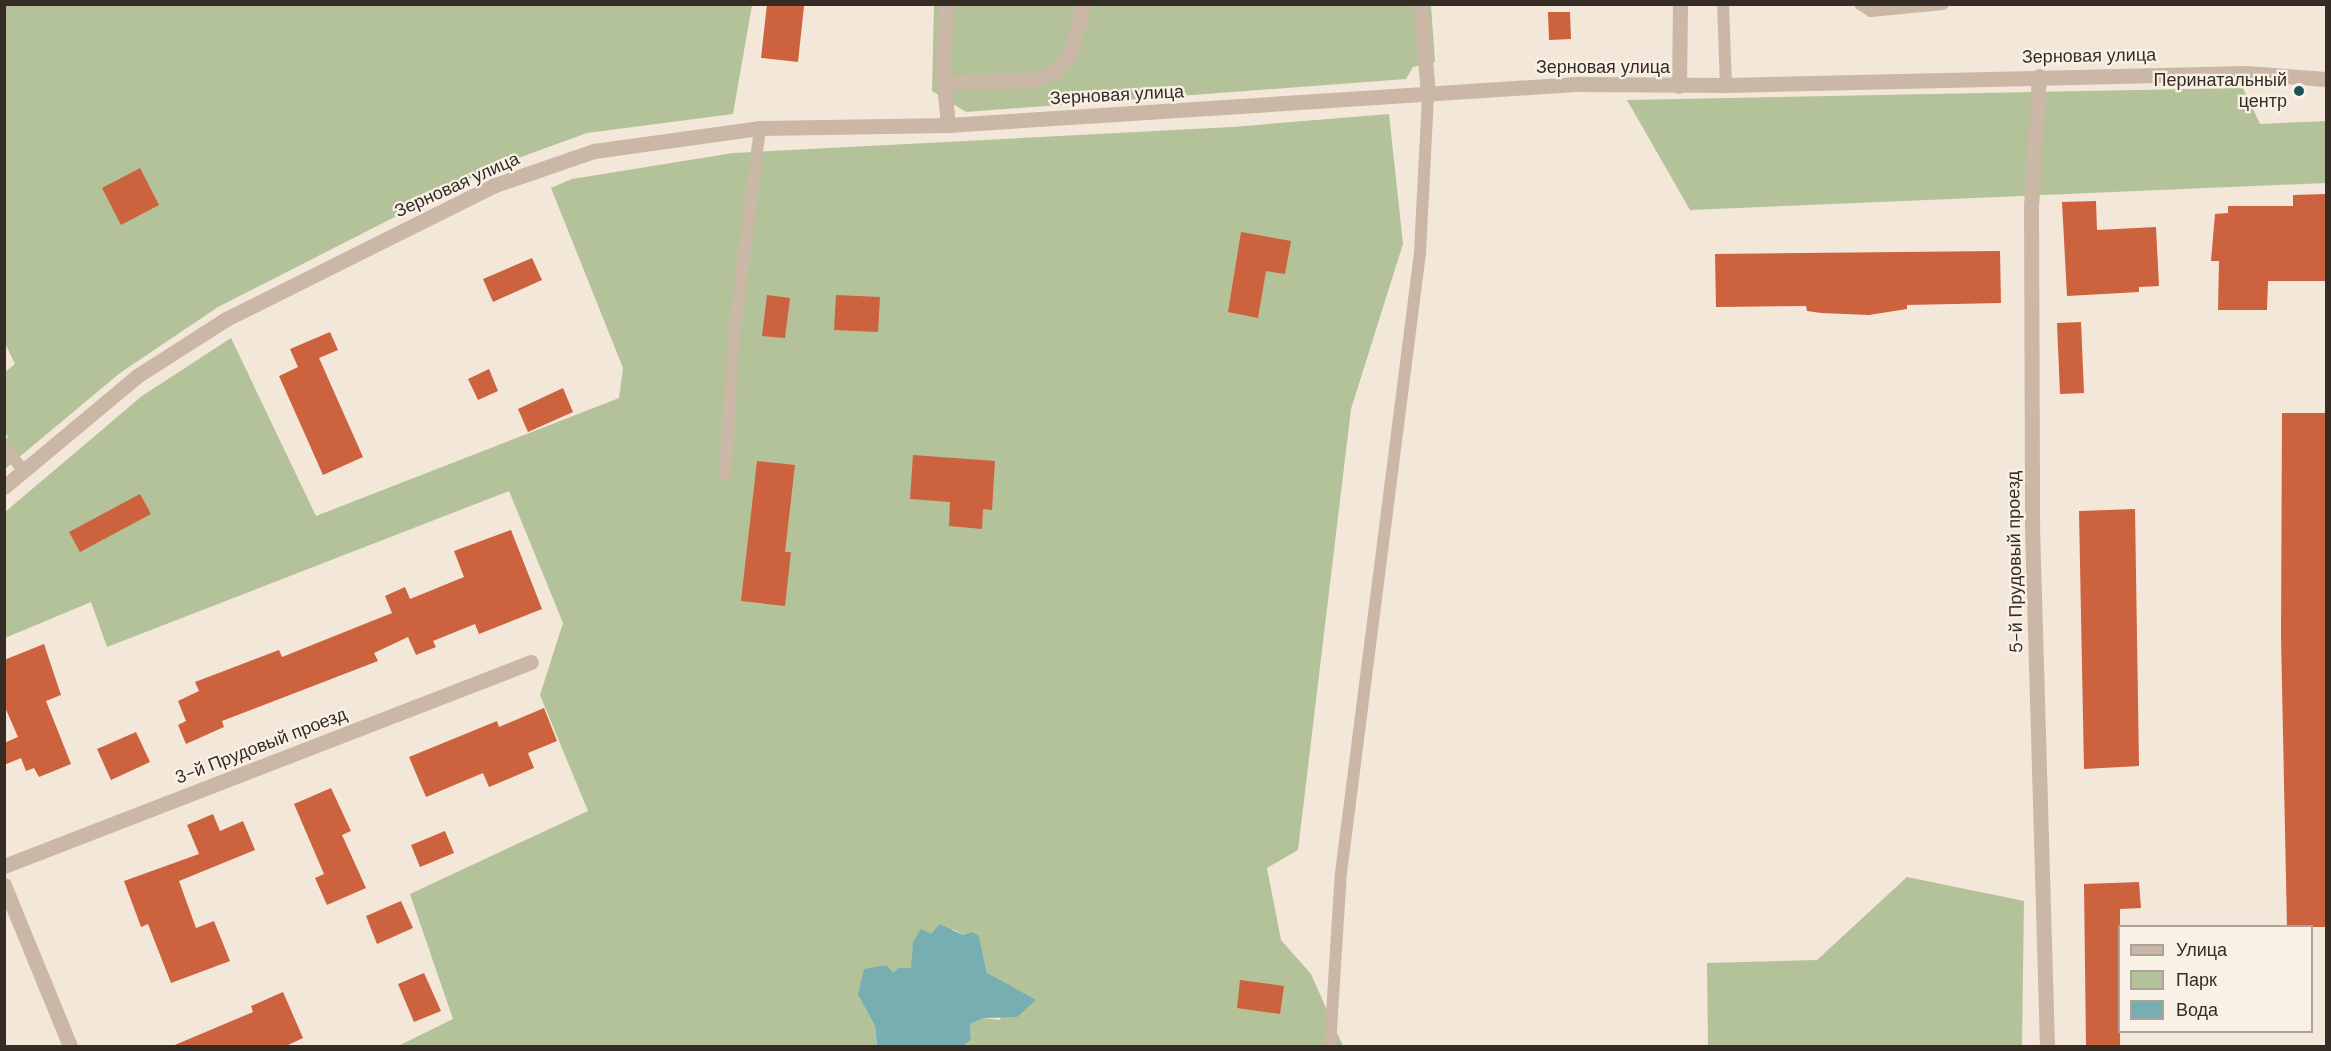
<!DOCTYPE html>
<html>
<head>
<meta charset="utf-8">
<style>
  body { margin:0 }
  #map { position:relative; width:2331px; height:1051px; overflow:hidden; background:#f3e7d9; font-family:"DM Sans",sans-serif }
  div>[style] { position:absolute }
  .green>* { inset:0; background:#b4c299 }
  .water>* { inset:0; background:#77aeb1 }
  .building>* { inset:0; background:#cc623e }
  .service>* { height:12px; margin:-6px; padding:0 6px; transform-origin:6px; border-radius:6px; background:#cbb7a5 }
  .minor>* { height:15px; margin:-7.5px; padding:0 7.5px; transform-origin:7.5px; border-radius:7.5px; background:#cbb7a5 }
  .tertiary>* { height:15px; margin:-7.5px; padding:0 7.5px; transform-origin:7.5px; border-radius:7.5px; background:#cbb7a5 }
  .dots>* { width:16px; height:16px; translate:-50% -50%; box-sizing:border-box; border:3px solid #faf1e6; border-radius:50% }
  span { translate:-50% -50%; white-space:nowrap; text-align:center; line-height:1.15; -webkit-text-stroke:4.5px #faf1e6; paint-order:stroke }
  .street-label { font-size:18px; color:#362c26 }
  .poi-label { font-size:18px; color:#362c26 }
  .right { translate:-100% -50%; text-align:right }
  .frame { position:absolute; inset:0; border:6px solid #362c26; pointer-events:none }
  .legend { position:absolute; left:2118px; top:925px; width:195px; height:108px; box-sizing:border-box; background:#faf1e6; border:2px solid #aca299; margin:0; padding:8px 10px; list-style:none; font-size:18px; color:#362c26 }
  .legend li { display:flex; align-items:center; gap:12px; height:30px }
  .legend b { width:30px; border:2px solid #aca299 }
</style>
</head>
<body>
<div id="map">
  <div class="green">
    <i style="clip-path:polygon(5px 5px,752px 5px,733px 114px,587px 133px,491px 168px,218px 307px,120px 373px,5px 469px,5px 440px,8px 437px,5px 432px,5px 372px,15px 364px,4px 341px)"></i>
    <i style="clip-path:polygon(934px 5px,1431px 5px,1435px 62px,1413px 67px,1406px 79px,966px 112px,932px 91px)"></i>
    <i style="clip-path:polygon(2243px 88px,2260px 124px,2326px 121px,2326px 183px,1690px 210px,1627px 100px)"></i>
    <i style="clip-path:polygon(1389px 114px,1403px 244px,1351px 409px,1298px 850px,1267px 868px,1281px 940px,1311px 974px,1343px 1046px,963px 1046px,971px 1040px,970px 1024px,984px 1018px,1000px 1020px,1008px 987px,987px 973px,979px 936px,963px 935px,953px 929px,911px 968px,892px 974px,887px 965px,877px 968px,858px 995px,875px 1026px,877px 1046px,398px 1046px,453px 1019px,410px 894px,588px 811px,540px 695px,563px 623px,509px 491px,107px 647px,91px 602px,5px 638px,5px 512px,142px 396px,231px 338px,316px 516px,619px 398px,623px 368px,551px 188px,572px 179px,733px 153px,1232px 127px)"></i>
    <i style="clip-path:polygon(1907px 877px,2024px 901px,2022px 1046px,1708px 1046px,1707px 963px,1817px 960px)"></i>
  </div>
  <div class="water">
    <i style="clip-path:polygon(940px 924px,963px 935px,972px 932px,979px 936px,987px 973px,1036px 1000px,1017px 1017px,984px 1018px,970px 1024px,971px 1040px,963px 1046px,877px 1046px,875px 1026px,858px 995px,864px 969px,887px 965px,893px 973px,899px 968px,911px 968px,913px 942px,921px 929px,931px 934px)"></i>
  </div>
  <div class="building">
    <i style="clip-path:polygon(767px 4px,804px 6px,798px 62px,761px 58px)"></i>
    <i style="clip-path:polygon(1548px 12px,1570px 12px,1571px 39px,1549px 40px)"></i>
    <i style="clip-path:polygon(140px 168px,159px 205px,121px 225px,102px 188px)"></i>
    <i style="clip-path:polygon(2326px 194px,2326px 281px,2268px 281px,2267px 310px,2218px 310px,2219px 261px,2211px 261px,2215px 214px,2228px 213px,2228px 206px,2293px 206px,2293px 195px)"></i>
    <i style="clip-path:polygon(2096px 201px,2097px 230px,2156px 227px,2159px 286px,2139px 287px,2139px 292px,2067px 296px,2062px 202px)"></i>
    <i style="clip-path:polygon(1241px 232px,1291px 241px,1285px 274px,1266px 271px,1258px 318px,1228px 312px)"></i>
    <i style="clip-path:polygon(2000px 251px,2001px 303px,1907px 305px,1907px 309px,1869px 315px,1821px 313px,1807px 311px,1806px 306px,1716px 307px,1715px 254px)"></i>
    <i style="clip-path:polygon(532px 258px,542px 280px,493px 302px,483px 279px)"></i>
    <i style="clip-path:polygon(767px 295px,790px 298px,785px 338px,762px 336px)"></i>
    <i style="clip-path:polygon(836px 295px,880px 297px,878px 332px,834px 330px)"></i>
    <i style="clip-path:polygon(2081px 322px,2084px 393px,2060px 394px,2057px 323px)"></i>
    <i style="clip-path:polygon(330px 332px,338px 350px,319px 358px,363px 457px,323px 475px,279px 376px,298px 367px,290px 349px)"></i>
    <i style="clip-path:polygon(489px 369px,498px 391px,478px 400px,468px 379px)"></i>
    <i style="clip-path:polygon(563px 388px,573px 412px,528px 432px,518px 409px)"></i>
    <i style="clip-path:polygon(2282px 413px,2326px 413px,2326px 927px,2287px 927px,2281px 637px)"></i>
    <i style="clip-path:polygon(913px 455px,995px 461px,992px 510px,983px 509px,982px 529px,949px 526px,950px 502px,910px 499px)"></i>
    <i style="clip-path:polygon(757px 461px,795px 465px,785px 552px,791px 552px,785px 606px,741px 601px)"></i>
    <i style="clip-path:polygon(140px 494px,151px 514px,80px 552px,69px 532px)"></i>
    <i style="clip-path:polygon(2135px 509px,2139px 766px,2084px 769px,2079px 511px)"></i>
    <i style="clip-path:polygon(511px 530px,542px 609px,479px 634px,475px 624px,433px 641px,436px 647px,416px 655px,408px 637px,374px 653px,378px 661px,222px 721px,224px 727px,186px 744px,178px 725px,186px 721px,178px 701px,199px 691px,195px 682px,279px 650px,282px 657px,392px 613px,385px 596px,405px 587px,410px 599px,464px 577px,454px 551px)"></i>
    <i style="clip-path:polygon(44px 644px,61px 695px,46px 701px,71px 764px,39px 777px,34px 768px,26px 771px,21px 758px,4px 765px,4px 743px,18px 737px,4px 705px,4px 660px)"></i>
    <i style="clip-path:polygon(544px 708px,557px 741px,528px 753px,534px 768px,489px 787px,483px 773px,426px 797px,409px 757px,497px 721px,499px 727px)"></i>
    <i style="clip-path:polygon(136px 732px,150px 762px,111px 780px,97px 749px)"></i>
    <i style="clip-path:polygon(331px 788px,351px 831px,342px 835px,366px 888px,327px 905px,315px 878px,324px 874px,294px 804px)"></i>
    <i style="clip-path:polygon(213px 814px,220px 831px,243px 821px,255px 850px,179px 881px,196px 928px,214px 921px,230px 961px,171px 983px,148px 924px,141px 927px,124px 881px,199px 854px,187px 825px)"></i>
    <i style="clip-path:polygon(445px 831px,454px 853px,420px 867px,411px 845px)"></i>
    <i style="clip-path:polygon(2139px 882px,2141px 908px,2120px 909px,2120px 1045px,2086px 1047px,2084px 884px)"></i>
    <i style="clip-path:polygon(401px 901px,413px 928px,377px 944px,366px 916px)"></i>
    <i style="clip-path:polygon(424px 973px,441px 1011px,414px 1022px,398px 984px)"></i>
    <i style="clip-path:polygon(1240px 980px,1284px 986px,1280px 1014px,1237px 1008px)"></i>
    <i style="clip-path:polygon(283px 992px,303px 1038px,284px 1047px,170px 1047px,253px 1012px,251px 1006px)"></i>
  </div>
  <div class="service">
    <i style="left:1723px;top:4px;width:81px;rotate:87.9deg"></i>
    <i style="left:1860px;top:4px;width:13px;rotate:32deg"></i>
    <i style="left:1871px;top:11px;width:72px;rotate:-5.6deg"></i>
    <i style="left:4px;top:447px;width:31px;rotate:50deg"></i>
    <i style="left:725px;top:474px;width:140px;rotate:-86.3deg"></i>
    <i style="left:734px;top:334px;width:208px;rotate:-82.8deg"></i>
    <i style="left:1330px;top:1046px;width:173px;rotate:-86.4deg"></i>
    <i style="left:1341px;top:873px;width:625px;rotate:-82.74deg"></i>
    <i style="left:1420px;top:253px;width:160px;rotate:-87.1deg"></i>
  </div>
  <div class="minor">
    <i style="left:947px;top:4px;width:59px;rotate:94.8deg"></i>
    <i style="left:942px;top:63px;width:62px;rotate:84.5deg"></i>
    <i style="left:1420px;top:4px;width:89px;rotate:84.9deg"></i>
    <i style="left:2039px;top:76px;width:129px;rotate:93.5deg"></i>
    <i style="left:2031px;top:205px;width:321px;rotate:89.8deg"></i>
    <i style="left:2032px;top:526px;width:520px;rotate:88.35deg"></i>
    <i style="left:944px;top:83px;width:90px;rotate:-1.9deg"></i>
    <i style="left:1034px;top:80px;width:23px;rotate:-23deg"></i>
    <i style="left:1055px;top:71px;width:21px;rotate:-47deg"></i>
    <i style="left:1069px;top:56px;width:54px;rotate:-73.9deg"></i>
    <i style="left:1679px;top:86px;width:82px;rotate:-89.3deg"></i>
    <i style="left:4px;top:866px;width:565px;rotate:-21.16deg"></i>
    <i style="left:4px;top:885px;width:174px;rotate:67.7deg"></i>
  </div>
  <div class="tertiary">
    <i style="left:4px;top:487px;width:173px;rotate:-39.8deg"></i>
    <i style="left:137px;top:376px;width:106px;rotate:-32.6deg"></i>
    <i style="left:226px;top:319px;width:301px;rotate:-26.5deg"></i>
    <i style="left:495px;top:185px;width:105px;rotate:-19deg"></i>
    <i style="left:594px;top:151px;width:168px;rotate:-7.9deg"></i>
    <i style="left:760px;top:128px;width:188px;rotate:-0.9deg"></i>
    <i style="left:948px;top:125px;width:630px;rotate:-3.73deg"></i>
    <i style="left:1577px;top:84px;width:149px;rotate:0.4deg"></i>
    <i style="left:1726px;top:85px;width:520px;rotate:-1.32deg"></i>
    <i style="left:2246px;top:73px;width:80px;rotate:4.3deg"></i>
  </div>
  <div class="dots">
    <i style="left:2299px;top:91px;background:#1a555a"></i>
  </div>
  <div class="street-label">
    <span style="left:2089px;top:56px;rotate:-1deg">Зерновая улица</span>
    <span style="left:1603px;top:67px">Зерновая улица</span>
    <span style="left:1117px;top:95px;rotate:-3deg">Зерновая улица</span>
    <span style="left:457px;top:185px;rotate:-24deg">Зерновая улица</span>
    <span style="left:2015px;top:562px;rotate:-91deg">5-й Прудовый проезд</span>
    <span style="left:261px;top:746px;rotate:-21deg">3-й Прудовый проезд</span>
  </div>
  <div class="poi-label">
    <span class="right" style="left:2287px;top:91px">Перинатальный<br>центр</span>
  </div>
  <div class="frame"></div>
  <ul class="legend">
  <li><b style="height:8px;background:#cbb7a5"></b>Улица</li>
  <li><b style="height:16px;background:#b4c299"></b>Парк</li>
  <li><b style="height:16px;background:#77aeb1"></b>Вода</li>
  </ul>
</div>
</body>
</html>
